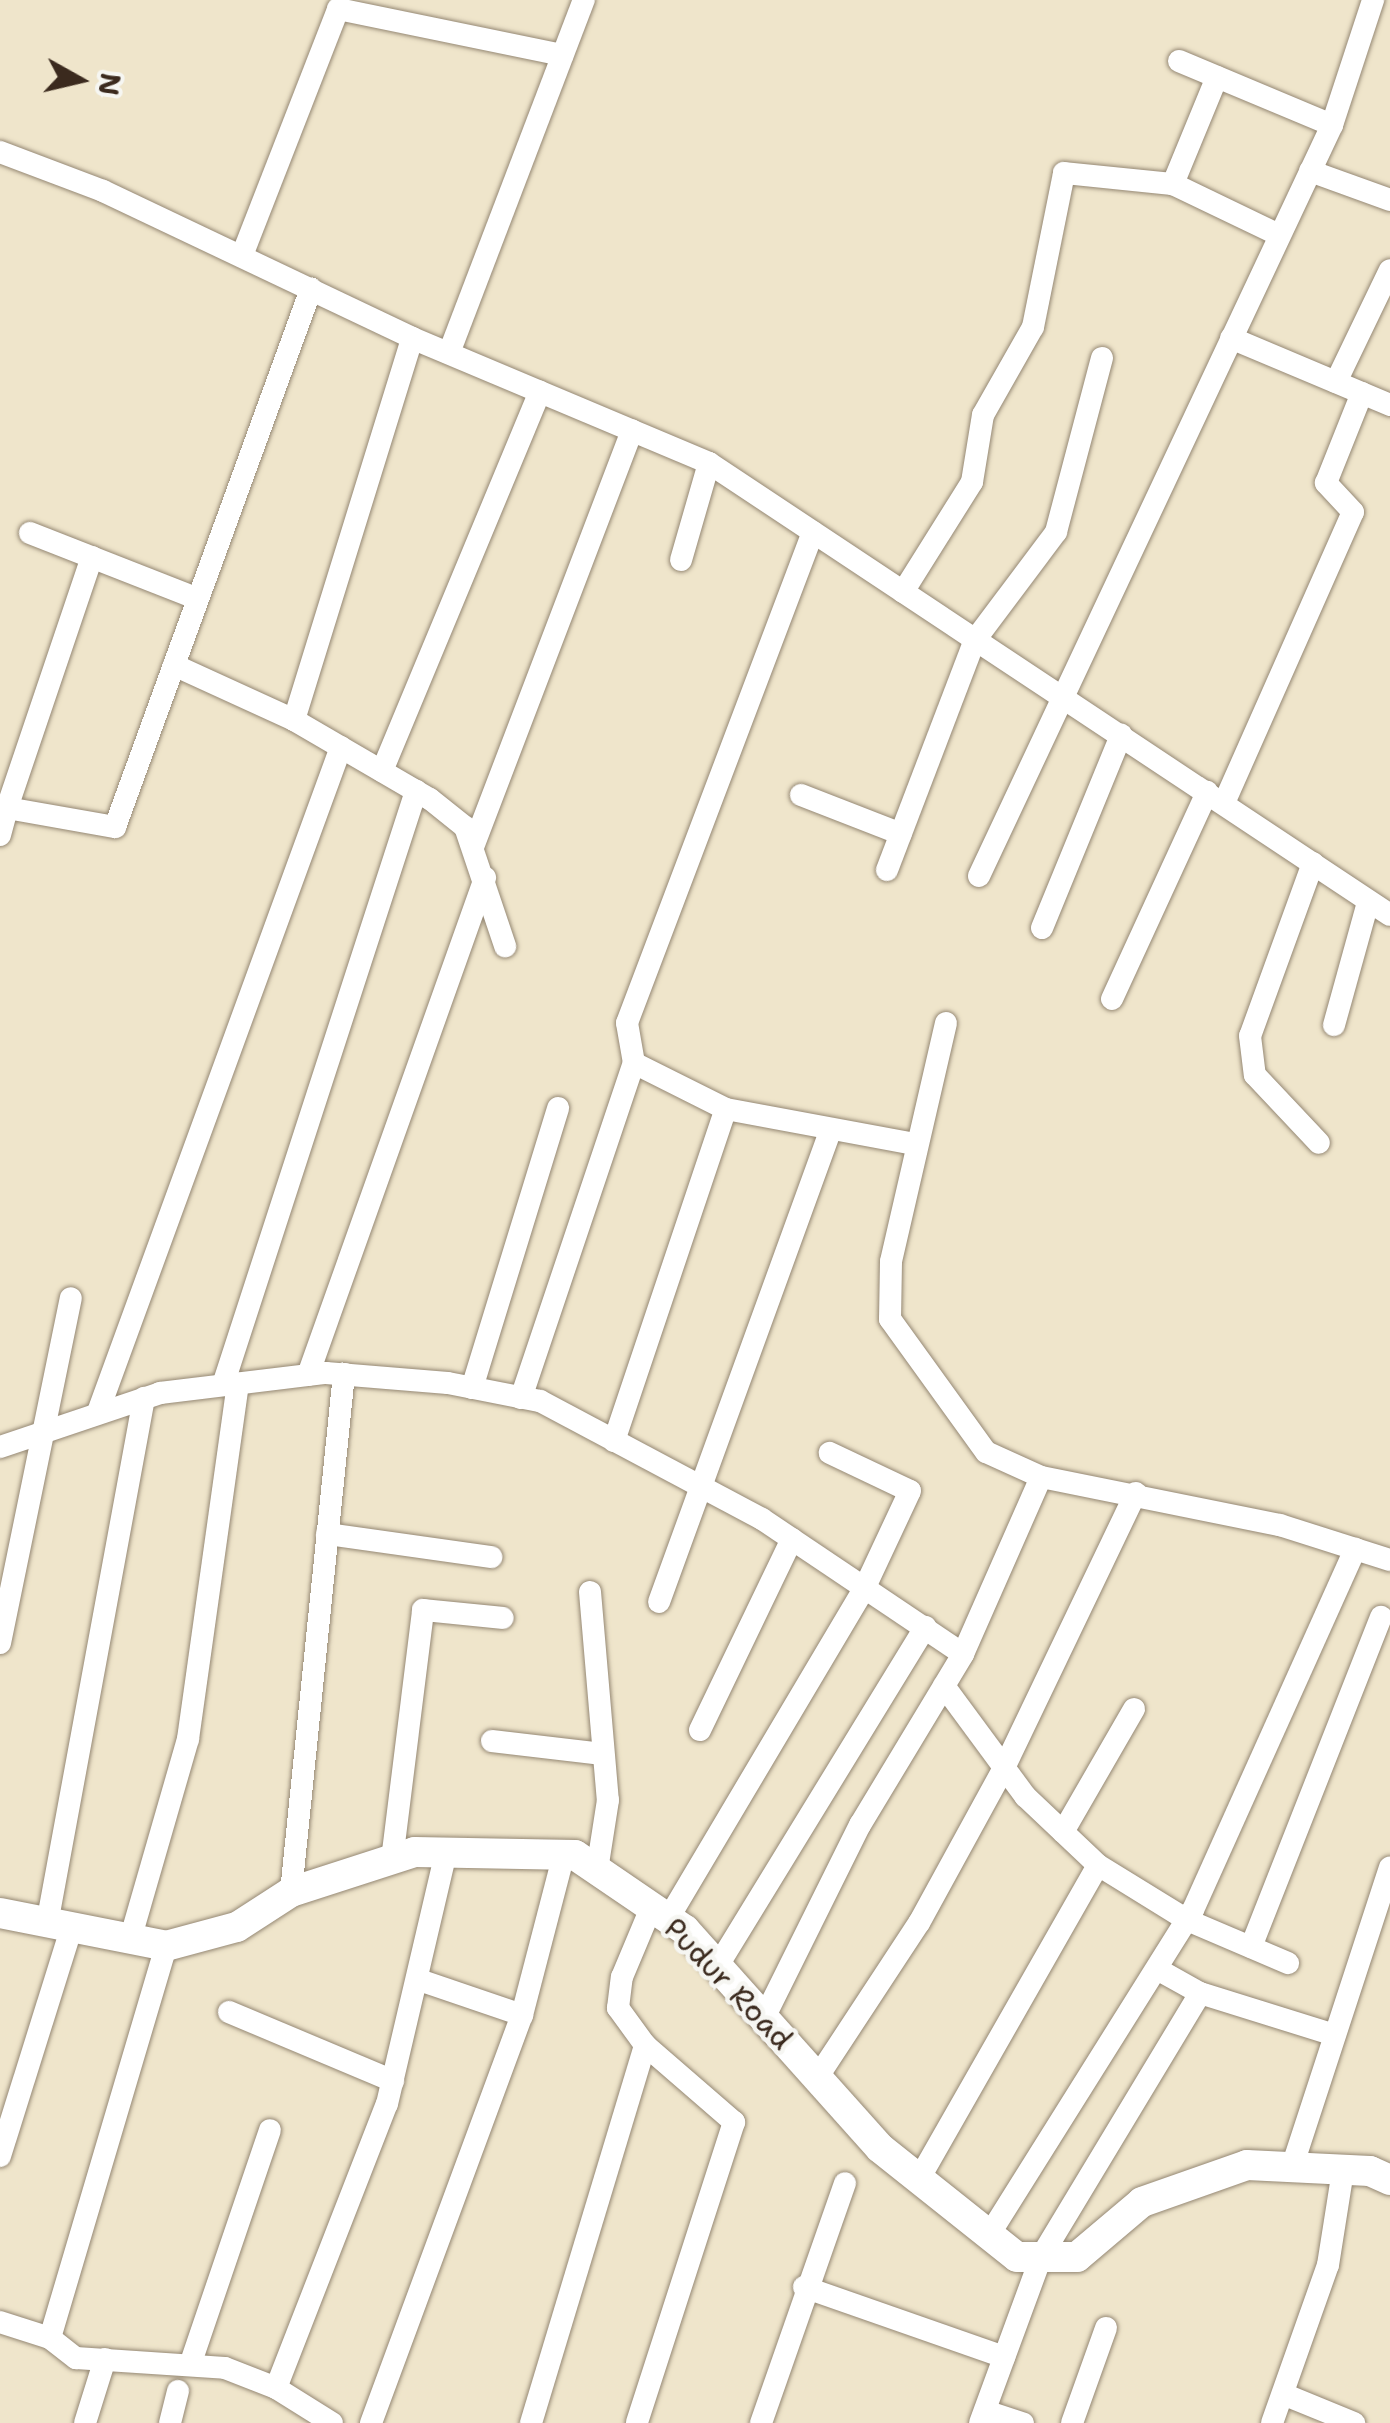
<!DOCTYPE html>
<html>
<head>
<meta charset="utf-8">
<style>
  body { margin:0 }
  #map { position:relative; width:1390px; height:2423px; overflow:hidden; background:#efe5cb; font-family:"Shantell Sans",sans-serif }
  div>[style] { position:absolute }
  .roads { filter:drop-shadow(0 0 2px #958874) drop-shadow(0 0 2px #958874) }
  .street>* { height:22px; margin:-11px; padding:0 11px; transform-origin:11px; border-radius:11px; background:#fff }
  .secondary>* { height:30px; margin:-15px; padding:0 15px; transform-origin:15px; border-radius:15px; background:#fff }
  span { translate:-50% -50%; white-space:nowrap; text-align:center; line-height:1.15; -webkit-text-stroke:9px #f6f6f2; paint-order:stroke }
  .street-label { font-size:30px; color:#3b2a1e }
  .north { position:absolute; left:30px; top:30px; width:100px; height:100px; -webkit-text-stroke:8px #f6f6f2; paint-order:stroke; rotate:98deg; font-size:28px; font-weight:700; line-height:40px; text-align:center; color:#3b2a1e }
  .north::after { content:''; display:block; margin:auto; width:35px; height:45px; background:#3b2a1e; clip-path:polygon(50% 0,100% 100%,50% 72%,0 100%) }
</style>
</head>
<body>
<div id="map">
  <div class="roads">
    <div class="street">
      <i style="left:1179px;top:61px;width:166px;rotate:22.7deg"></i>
      <i style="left:1217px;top:77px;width:116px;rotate:112.4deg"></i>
      <i style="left:1173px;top:184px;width:118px;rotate:25.7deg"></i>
      <i style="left:0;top:152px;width:110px;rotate:20.7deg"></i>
      <i style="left:103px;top:191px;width:342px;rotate:25.4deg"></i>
      <i style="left:412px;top:338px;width:322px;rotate:22.8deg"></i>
      <i style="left:709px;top:463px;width:817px;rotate:33.57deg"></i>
      <i style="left:1310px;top:171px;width:85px;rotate:19.9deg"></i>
      <i style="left:243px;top:253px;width:262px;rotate:-68.7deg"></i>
      <i style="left:338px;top:9px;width:229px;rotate:11.6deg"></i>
      <i style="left:1231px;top:338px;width:173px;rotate:22.8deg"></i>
      <i style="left:449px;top:353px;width:378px;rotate:-69.1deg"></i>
      <i style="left:1336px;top:382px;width:124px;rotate:-64.3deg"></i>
      <i style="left:813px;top:532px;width:525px;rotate:110.75deg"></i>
      <i style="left:627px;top:1023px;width:41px;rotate:80.1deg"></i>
      <i style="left:634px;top:1063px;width:103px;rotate:26.6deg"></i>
      <i style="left:726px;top:1109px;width:191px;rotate:10.5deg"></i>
      <i style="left:30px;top:533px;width:180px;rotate:21.4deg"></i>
      <i style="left:681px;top:560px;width:101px;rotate:-73.9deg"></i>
      <i style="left:903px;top:592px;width:130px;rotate:-57.9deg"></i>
      <i style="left:972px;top:482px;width:68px;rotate:-80.7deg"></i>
      <i style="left:983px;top:415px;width:101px;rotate:-60.4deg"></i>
      <i style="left:1033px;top:327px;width:157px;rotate:-78.6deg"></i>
      <i style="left:1064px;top:173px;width:110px;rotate:5.8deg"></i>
      <i style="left:174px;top:665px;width:132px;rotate:24.6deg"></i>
      <i style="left:294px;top:720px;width:157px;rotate:30.2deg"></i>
      <i style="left:430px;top:799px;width:45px;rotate:38.7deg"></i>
      <i style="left:465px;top:827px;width:126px;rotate:71.4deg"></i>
      <i style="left:294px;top:720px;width:400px;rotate:-72.8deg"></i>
      <i style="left:382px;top:771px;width:411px;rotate:-67.4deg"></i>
      <i style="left:801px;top:795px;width:107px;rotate:21.3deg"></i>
      <i style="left:1224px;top:803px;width:318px;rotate:-66.1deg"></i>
      <i style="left:1353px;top:512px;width:40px;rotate:-133deg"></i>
      <i style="left:1326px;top:483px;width:97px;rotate:-68.2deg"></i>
      <i style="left:0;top:806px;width:7px;rotate:16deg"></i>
      <i style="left:7px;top:808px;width:265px;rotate:-71.3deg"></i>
      <i style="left:0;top:835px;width:28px;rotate:-75deg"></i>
      <i style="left:7px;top:808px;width:110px;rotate:10deg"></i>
      <i style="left:115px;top:827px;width:573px;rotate:-69.98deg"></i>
      <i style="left:473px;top:847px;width:446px;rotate:-69.1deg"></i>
      <i style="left:1313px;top:863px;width:184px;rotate:110deg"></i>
      <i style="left:1250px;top:1036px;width:39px;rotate:83deg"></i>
      <i style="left:1255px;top:1075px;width:93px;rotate:46.7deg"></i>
      <i style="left:887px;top:870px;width:246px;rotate:-69.1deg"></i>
      <i style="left:975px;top:640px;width:135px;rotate:-53.1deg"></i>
      <i style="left:1056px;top:532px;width:180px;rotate:-75.2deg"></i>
      <i style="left:979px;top:876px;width:830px;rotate:-64.82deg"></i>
      <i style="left:1332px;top:125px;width:132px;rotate:-71.8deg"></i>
      <i style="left:1042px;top:928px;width:209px;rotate:-67.7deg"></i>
      <i style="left:1112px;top:999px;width:228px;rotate:-65.3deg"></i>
      <i style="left:946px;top:1023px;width:245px;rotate:103deg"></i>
      <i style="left:891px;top:1262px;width:57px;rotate:91deg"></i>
      <i style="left:890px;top:1319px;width:164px;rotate:54.2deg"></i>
      <i style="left:986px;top:1452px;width:60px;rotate:24.4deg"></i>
      <i style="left:1041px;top:1477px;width:244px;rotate:11.4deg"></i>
      <i style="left:1280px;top:1525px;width:115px;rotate:17.7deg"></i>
      <i style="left:1334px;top:1025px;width:128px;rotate:-74.5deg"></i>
      <i style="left:308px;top:1375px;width:528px;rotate:-70.4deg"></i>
      <i style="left:223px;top:1385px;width:625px;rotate:-72deg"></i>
      <i style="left:472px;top:1388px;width:293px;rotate:-72.9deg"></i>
      <i style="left:521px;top:1398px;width:354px;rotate:-71.4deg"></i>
      <i style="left:98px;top:1412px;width:708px;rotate:-69.93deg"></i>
      <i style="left:614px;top:1441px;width:350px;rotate:-71.4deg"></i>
      <i style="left:0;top:1447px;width:169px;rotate:-18.6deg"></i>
      <i style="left:160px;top:1393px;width:167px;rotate:-6.9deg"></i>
      <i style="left:326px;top:1373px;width:122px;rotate:4.7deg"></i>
      <i style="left:448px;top:1383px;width:94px;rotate:11.1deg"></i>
      <i style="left:540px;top:1401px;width:251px;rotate:28deg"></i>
      <i style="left:762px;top:1519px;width:242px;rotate:33.9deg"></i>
      <i style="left:327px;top:1534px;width:166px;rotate:8deg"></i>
      <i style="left:590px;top:1592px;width:209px;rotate:85.1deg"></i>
      <i style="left:608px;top:1800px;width:71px;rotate:98.9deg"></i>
      <i style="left:659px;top:1602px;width:503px;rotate:-70.02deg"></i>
      <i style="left:0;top:1643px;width:352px;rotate:-78.4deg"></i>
      <i style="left:944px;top:1686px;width:137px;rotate:53.6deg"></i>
      <i style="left:1025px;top:1796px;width:100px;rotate:43.4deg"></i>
      <i style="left:1098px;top:1865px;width:105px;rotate:31.7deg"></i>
      <i style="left:1187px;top:1920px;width:110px;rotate:23.1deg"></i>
      <i style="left:700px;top:1730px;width:212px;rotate:-64.3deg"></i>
      <i style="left:492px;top:1741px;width:111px;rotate:6.7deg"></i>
      <i style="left:1063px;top:1832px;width:142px;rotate:-60deg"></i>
      <i style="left:392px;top:1860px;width:252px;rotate:-82.9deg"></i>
      <i style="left:423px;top:1610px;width:80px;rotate:5.7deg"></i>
      <i style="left:291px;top:1892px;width:521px;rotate:-84.16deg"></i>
      <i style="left:668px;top:1919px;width:386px;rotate:-59.3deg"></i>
      <i style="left:865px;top:1587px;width:106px;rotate:-64.9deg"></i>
      <i style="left:910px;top:1491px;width:89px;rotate:-154.6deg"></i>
      <i style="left:47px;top:1924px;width:535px;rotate:-79.55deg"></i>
      <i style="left:130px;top:1940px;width:209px;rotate:-73.9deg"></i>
      <i style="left:188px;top:1739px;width:359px;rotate:-82deg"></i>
      <i style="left:1251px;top:1947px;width:355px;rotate:-68.5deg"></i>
      <i style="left:717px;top:1967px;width:399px;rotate:-58.5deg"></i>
      <i style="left:419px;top:1980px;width:109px;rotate:18.8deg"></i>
      <i style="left:1200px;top:1993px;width:141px;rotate:17.3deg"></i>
      <i style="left:229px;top:2012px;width:178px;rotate:22.8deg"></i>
      <i style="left:764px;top:2018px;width:216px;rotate:-63.6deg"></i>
      <i style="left:860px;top:1825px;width:200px;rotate:-58.9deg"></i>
      <i style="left:963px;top:1654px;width:193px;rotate:-66.2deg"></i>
      <i style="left:645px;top:2045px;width:46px;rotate:-126.1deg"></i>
      <i style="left:618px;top:2008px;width:31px;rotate:-83deg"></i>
      <i style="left:622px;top:1977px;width:75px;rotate:-67.2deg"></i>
      <i style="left:817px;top:2078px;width:186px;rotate:-56.7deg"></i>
      <i style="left:919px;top:1923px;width:177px;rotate:-61.3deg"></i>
      <i style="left:1004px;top:1768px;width:305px;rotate:-64.4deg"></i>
      <i style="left:0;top:2156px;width:237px;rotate:-72.6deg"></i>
      <i style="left:1292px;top:2167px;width:315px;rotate:-71.9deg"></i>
      <i style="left:919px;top:2179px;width:361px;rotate:-60.3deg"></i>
      <i style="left:989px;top:2235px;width:384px;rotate:-57.9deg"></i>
      <i style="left:1193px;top:1910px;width:396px;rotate:-65.8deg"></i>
      <i style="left:804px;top:2287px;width:212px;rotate:19.3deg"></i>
      <i style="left:0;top:2322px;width:52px;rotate:17.7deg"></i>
      <i style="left:50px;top:2338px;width:409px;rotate:-73.5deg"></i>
      <i style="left:50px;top:2338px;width:33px;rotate:38deg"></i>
      <i style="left:76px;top:2358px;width:149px;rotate:3.8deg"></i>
      <i style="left:225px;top:2368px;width:55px;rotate:21.4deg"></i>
      <i style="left:276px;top:2388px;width:66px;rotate:32deg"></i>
      <i style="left:190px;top:2365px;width:248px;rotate:-71.2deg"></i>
      <i style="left:276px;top:2388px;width:305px;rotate:-68.7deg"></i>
      <i style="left:387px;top:2104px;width:258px;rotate:-76.8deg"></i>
      <i style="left:1283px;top:2394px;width:77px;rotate:22.2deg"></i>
      <i style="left:985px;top:2411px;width:40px;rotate:18deg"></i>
      <i style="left:85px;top:2423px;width:67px;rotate:-72.6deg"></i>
      <i style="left:170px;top:2423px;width:33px;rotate:-76deg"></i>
      <i style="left:371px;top:2423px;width:435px;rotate:-69.7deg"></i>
      <i style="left:522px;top:2015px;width:166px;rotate:-75.4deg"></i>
      <i style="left:531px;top:2423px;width:395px;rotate:-73.2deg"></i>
      <i style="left:645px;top:2045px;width:118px;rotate:40.9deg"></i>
      <i style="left:734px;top:2122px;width:316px;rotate:107.9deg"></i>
      <i style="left:761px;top:2423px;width:254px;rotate:-70.7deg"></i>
      <i style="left:980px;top:2423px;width:177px;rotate:-69.8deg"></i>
      <i style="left:1041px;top:2257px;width:308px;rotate:-58.9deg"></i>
      <i style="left:1200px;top:1993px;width:49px;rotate:-150.8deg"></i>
      <i style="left:1072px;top:2423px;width:101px;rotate:-70.3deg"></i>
      <i style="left:1272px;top:2423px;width:168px;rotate:-70.5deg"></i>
      <i style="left:1328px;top:2265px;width:96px;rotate:-81deg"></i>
    </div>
    <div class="secondary">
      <i style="left:0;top:1913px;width:169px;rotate:11.2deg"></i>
      <i style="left:166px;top:1946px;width:73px;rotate:-15deg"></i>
      <i style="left:237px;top:1927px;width:64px;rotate:-32.9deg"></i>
      <i style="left:291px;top:1892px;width:130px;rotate:-17.9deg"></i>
      <i style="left:415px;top:1852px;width:160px;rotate:1.1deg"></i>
      <i style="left:575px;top:1855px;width:133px;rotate:34.3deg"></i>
      <i style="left:685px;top:1930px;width:292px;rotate:48.2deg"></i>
      <i style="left:880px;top:2148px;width:175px;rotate:38.5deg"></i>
      <i style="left:1017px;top:2257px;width:60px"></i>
      <i style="left:1077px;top:2257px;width:85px;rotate:-40.2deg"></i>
      <i style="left:1142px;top:2202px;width:111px;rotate:-19.4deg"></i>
      <i style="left:1247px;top:2165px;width:123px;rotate:2.8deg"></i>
      <i style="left:1370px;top:2171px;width:22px;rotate:24deg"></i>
    </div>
  </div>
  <div class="street-label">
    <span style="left:728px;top:1984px;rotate:46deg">Pudur Road</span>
  </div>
  <div class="north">N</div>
</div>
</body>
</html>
